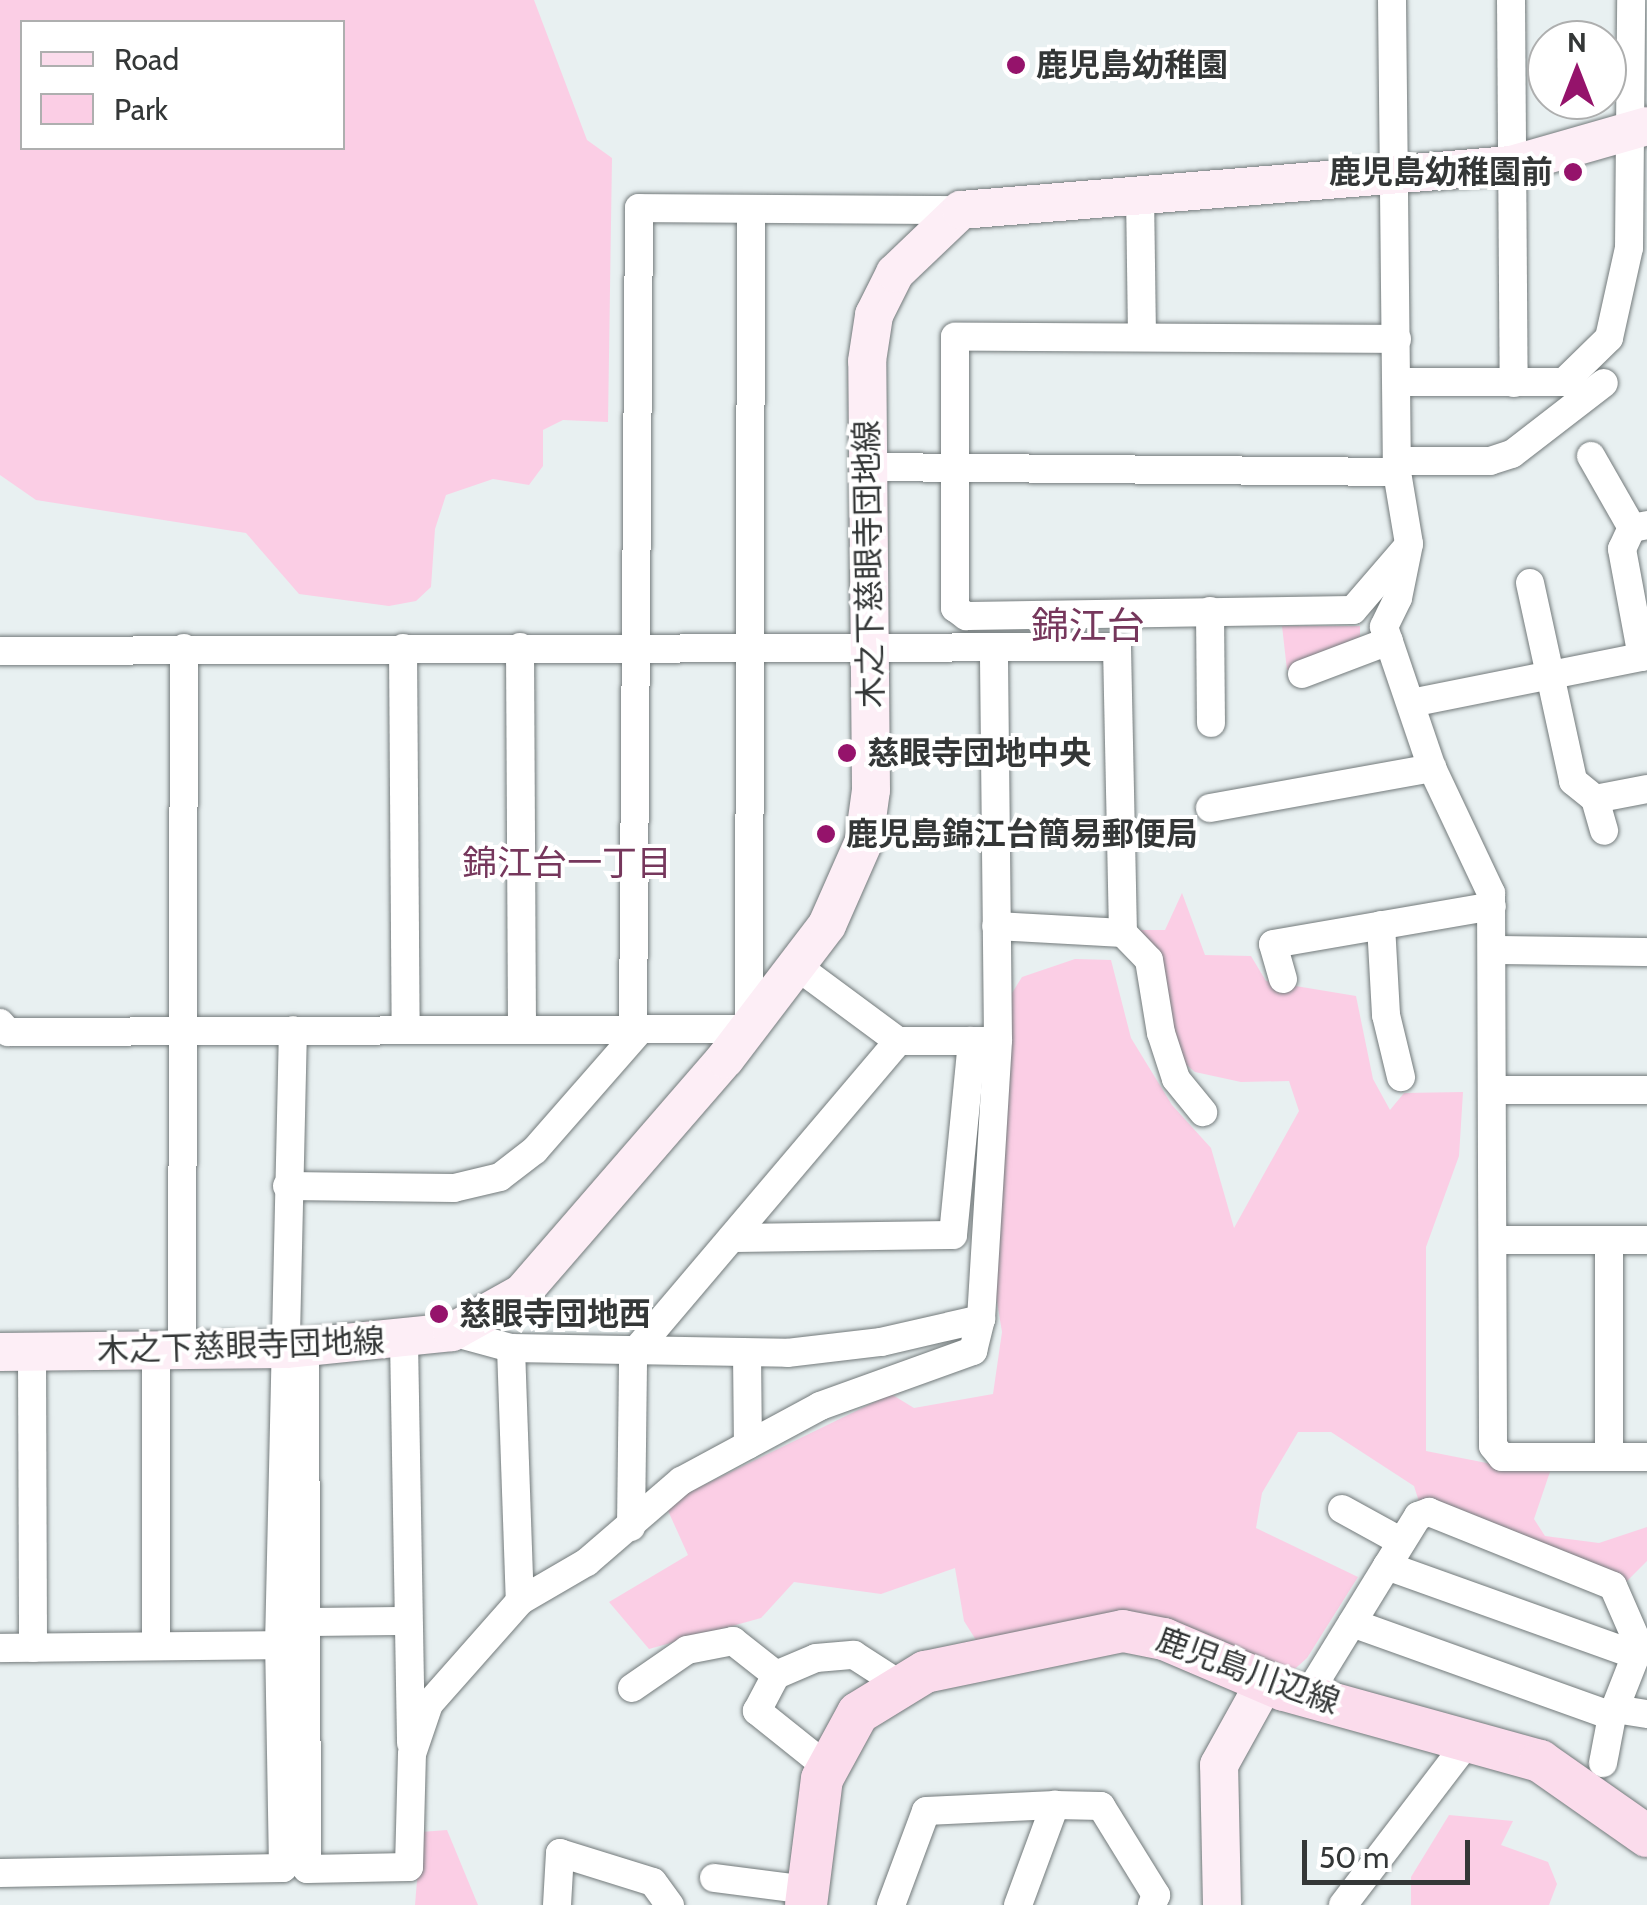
<!DOCTYPE html>
<html>
<head>
<meta charset="utf-8">
<style>
  body { margin:0 }
  #map { position:relative; width:1647px; height:1905px; overflow:hidden; background:#e8f0f1; font-family:Cabin,"Noto Sans JP",sans-serif }
  div>[style] { position:absolute }
  .green>* { inset:0; background:#fbcee5 }
  .roads { filter:drop-shadow(0 0 2px #737a7b) drop-shadow(0 0 2px #737a7b) }
  .street>* { height:28px; margin:-14px; padding:0 14px; transform-origin:14px; border-radius:14px; background:#fff }
  .secondary>* { height:38px; margin:-19px; padding:0 19px; transform-origin:19px; border-radius:19px; background:#fdeef6 }
  .primary>* { height:42px; margin:-21px; padding:0 21px; transform-origin:21px; border-radius:21px; background:#fbdcec }
  .dots>* { width:28px; height:28px; translate:-50% -50%; box-sizing:border-box; border:5px solid #fff; border-radius:50% }
  span { translate:-50% -50%; white-space:nowrap; text-align:center; line-height:1.15; -webkit-text-stroke:8px #fff; paint-order:stroke }
  .poi-label { font-size:32px; color:#343737; font-weight:700 }
  .left { translate:0 -50%; text-align:left }
  .right { translate:-100% -50%; text-align:right }
  .street-label { font-size:32px; color:#343737 }
  .neighbourhood-label { font-size:35px; color:#76375c }
  .quarter-label { font-size:38px; color:#76375c }
  .legend { position:absolute; left:20px; top:20px; width:325px; height:130px; box-sizing:border-box; background:#fff; border:2px solid #aeafaf; margin:0; padding:12px 18px; list-style:none; font-size:30px; color:#343737 }
  .legend li { display:flex; align-items:center; gap:20px; height:50px }
  .legend b { width:50px; border:2px solid #aeafaf }
  .north { position:absolute; left:1527px; top:20px; width:100px; height:100px; box-sizing:border-box; background:#fff; border:2px solid #aeafaf; border-radius:50%; rotate:0deg; font-size:28px; font-weight:700; line-height:40px; text-align:center; color:#343737 }
  .north::after { content:''; display:block; margin:auto; width:35px; height:45px; background:#95136b; clip-path:polygon(50% 0,100% 100%,50% 72%,0 100%) }
  .scale { position:absolute; left:1302px; top:1840px; width:168px; height:45px; box-sizing:border-box; border:5px solid #343737; border-top:0; padding-left:12px; font-size:30px; line-height:35px; white-space:nowrap; color:#343737; -webkit-text-stroke:8px #fff; paint-order:stroke }
</style>
</head>
<body>
<div id="map">
  <div class="green">
    <i style="clip-path:polygon(evenodd,0 0,534px 0,587px 140px,612px 158px,608px 422px,563px 420px,543px 430px,543px 466px,529px 485px,493px 479px,446px 495px,435px 529px,431px 587px,416px 601px,389px 606px,299px 594px,246px 533px,36px 500px,0 475px,0 0,342px 22px,342px 148px,22px 148px,22px 22px,342px 22px)"></i>
    <i style="clip-path:polygon(1282px 626px,1360px 626px,1360px 638px,1287px 670px)"></i>
    <i style="clip-path:polygon(1182px 893px,1205px 955px,1251px 956px,1266px 981px,1356px 996px,1373px 1079px,1390px 1110px,1404px 1093px,1463px 1092px,1459px 1156px,1426px 1247px,1426px 1451px,1522px 1470px,1555px 1457px,1534px 1519px,1545px 1536px,1599px 1543px,1647px 1527px,1647px 1561px,1625px 1583px,1421px 1508px,1414px 1486px,1331px 1432px,1298px 1432px,1262px 1493px,1256px 1528px,1358px 1577px,1307px 1658px,1288px 1675px,1180px 1627px,981px 1648px,964px 1621px,955px 1568px,881px 1594px,794px 1582px,761px 1618px,649px 1649px,609px 1602px,688px 1555px,665px 1504px,891px 1394px,914px 1408px,993px 1394px,1002px 1332px,988px 1247px,1007px 1001px,1022px 977px,1075px 959px,1111px 960px,1131px 1038px,1172px 1105px,1211px 1148px,1234px 1228px,1299px 1111px,1289px 1081px,1241px 1082px,1195px 1072px,1165px 1047px,1125px 930px,1165px 930px)"></i>
    <i style="clip-path:polygon(1449px 1815px,1513px 1821px,1501px 1845px,1548px 1862px,1557px 1884px,1549px 1905px,1411px 1905px,1411px 1877px)"></i>
    <i style="clip-path:polygon(447px 1830px,478px 1905px,415px 1905px,421px 1832px)"></i>
  </div>
  <div class="roads">
    <div class="street">
      <i style="left:1392px;top:0;width:472px;rotate:89.4deg"></i>
      <i style="left:1397px;top:472px;width:73px;rotate:80.5deg"></i>
      <i style="left:1409px;top:544px;width:55px;rotate:101.5deg"></i>
      <i style="left:1398px;top:598px;width:32px;rotate:116deg"></i>
      <i style="left:1384px;top:627px;width:149px;rotate:71.2deg"></i>
      <i style="left:1432px;top:768px;width:138px;rotate:64.7deg"></i>
      <i style="left:1491px;top:893px;width:553px;rotate:89.79deg"></i>
      <i style="left:1493px;top:1446px;width:14px;rotate:51deg"></i>
      <i style="left:1502px;top:1457px;width:145px"></i>
      <i style="left:1511px;top:0;width:383px;rotate:89.6deg"></i>
      <i style="left:1140px;top:193px;width:143px;rotate:89.2deg"></i>
      <i style="left:1397px;top:339px;width:442px;rotate:-179.7deg"></i>
      <i style="left:955px;top:337px;width:271px;rotate:90deg"></i>
      <i style="left:955px;top:608px;width:14px;rotate:36deg"></i>
      <i style="left:966px;top:616px;width:387px;rotate:-0.9deg"></i>
      <i style="left:1353px;top:610px;width:84px;rotate:-49.3deg"></i>
      <i style="left:1397px;top:382px;width:167px"></i>
      <i style="left:1564px;top:382px;width:63px;rotate:-44.4deg"></i>
      <i style="left:1609px;top:338px;width:92px;rotate:-77.5deg"></i>
      <i style="left:1629px;top:248px;width:248px;rotate:-89.5deg"></i>
      <i style="left:1591px;top:456px;width:83px;rotate:60.3deg"></i>
      <i style="left:1397px;top:461px;width:93px"></i>
      <i style="left:1490px;top:461px;width:23px;rotate:-18deg"></i>
      <i style="left:1512px;top:454px;width:116px;rotate:-37.7deg"></i>
      <i style="left:869px;top:467px;width:528px;rotate:0.54deg"></i>
      <i style="left:1530px;top:583px;width:203px;rotate:77.7deg"></i>
      <i style="left:1573px;top:781px;width:28px;rotate:39deg"></i>
      <i style="left:1595px;top:799px;width:53px;rotate:-10.9deg"></i>
      <i style="left:1210px;top:611px;width:112px;rotate:89.5deg"></i>
      <i style="left:520px;top:647px;width:382px;rotate:89.7deg"></i>
      <i style="left:403px;top:648px;width:382px;rotate:89.6deg"></i>
      <i style="left:0;top:651px;width:1117px;rotate:-0.21deg"></i>
      <i style="left:1117px;top:647px;width:286px;rotate:88.8deg"></i>
      <i style="left:1123px;top:933px;width:127px;rotate:-176.8deg"></i>
      <i style="left:1642px;top:657px;width:110px;rotate:-100.5deg"></i>
      <i style="left:1622px;top:549px;width:23px;rotate:-65deg"></i>
      <i style="left:1632px;top:528px;width:15px;rotate:-11deg"></i>
      <i style="left:1302px;top:674px;width:93px;rotate:-20.8deg"></i>
      <i style="left:1411px;top:703px;width:241px;rotate:-11.3deg"></i>
      <i style="left:1595px;top:799px;width:33px;rotate:74deg"></i>
      <i style="left:1210px;top:808px;width:226px;rotate:-10.2deg"></i>
      <i style="left:1381px;top:925px;width:90px;rotate:86.8deg"></i>
      <i style="left:1386px;top:1015px;width:64px;rotate:76.4deg"></i>
      <i style="left:1123px;top:933px;width:37px;rotate:46deg"></i>
      <i style="left:1149px;top:960px;width:74px;rotate:80.7deg"></i>
      <i style="left:1161px;top:1033px;width:48px;rotate:71.9deg"></i>
      <i style="left:1176px;top:1079px;width:43px;rotate:50.7deg"></i>
      <i style="left:1496px;top:950px;width:151px;rotate:0.8deg"></i>
      <i style="left:798px;top:967px;width:124px;rotate:36.5deg"></i>
      <i style="left:898px;top:1041px;width:88px"></i>
      <i style="left:1283px;top:979px;width:36px;rotate:-106deg"></i>
      <i style="left:1273px;top:944px;width:222px;rotate:-9.8deg"></i>
      <i style="left:0;top:1023px;width:12px;rotate:48deg"></i>
      <i style="left:8px;top:1032px;width:741px;rotate:-0.23deg"></i>
      <i style="left:749px;top:1029px;width:817px;rotate:-89.86deg"></i>
      <i style="left:633px;top:1029px;width:821px;rotate:-89.58deg"></i>
      <i style="left:639px;top:208px;width:322px;rotate:0.4deg"></i>
      <i style="left:1494px;top:1090px;width:153px"></i>
      <i style="left:287px;top:1186px;width:167px;rotate:0.7deg"></i>
      <i style="left:454px;top:1188px;width:47px;rotate:-13.4deg"></i>
      <i style="left:500px;top:1177px;width:44px;rotate:-37.6deg"></i>
      <i style="left:535px;top:1150px;width:161px;rotate:-48.8deg"></i>
      <i style="left:732px;top:1238px;width:221px;rotate:-0.8deg"></i>
      <i style="left:953px;top:1235px;width:195px;rotate:-84.4deg"></i>
      <i style="left:1495px;top:1240px;width:152px"></i>
      <i style="left:1609px;top:1240px;width:217px;rotate:90deg"></i>
      <i style="left:452px;top:1332px;width:61px;rotate:15.2deg"></i>
      <i style="left:511px;top:1348px;width:276px;rotate:1deg"></i>
      <i style="left:787px;top:1353px;width:95px;rotate:-6.7deg"></i>
      <i style="left:881px;top:1342px;width:103px;rotate:-13deg"></i>
      <i style="left:404px;top:1340px;width:403px;rotate:89deg"></i>
      <i style="left:305px;top:1348px;width:521px;rotate:89.78deg"></i>
      <i style="left:307px;top:1869px;width:102px;rotate:-1.1deg"></i>
      <i style="left:409px;top:1867px;width:113px;rotate:-88.5deg"></i>
      <i style="left:412px;top:1754px;width:53px;rotate:-71.2deg"></i>
      <i style="left:429px;top:1704px;width:137px;rotate:-48.5deg"></i>
      <i style="left:520px;top:1601px;width:78px;rotate:-30.2deg"></i>
      <i style="left:587px;top:1562px;width:124px;rotate:-40.8deg"></i>
      <i style="left:681px;top:1481px;width:158px;rotate:-28.3deg"></i>
      <i style="left:820px;top:1406px;width:163px;rotate:-19.8deg"></i>
      <i style="left:973px;top:1351px;width:33px;rotate:-76deg"></i>
      <i style="left:981px;top:1319px;width:280px;rotate:-86.5deg"></i>
      <i style="left:998px;top:1040px;width:393px;rotate:-90.6deg"></i>
      <i style="left:511px;top:1348px;width:253px;rotate:88deg"></i>
      <i style="left:32px;top:1352px;width:296px;rotate:89.8deg"></i>
      <i style="left:156px;top:1353px;width:293px;rotate:90deg"></i>
      <i style="left:182px;top:1353px;width:705px;rotate:-89.84deg"></i>
      <i style="left:747px;top:1353px;width:92px;rotate:89.4deg"></i>
      <i style="left:1342px;top:1509px;width:68px;rotate:28.8deg"></i>
      <i style="left:631px;top:1527px;width:173px;rotate:-89.3deg"></i>
      <i style="left:633px;top:1354px;width:410px;rotate:-49.7deg"></i>
      <i style="left:1387px;top:1566px;width:59px;rotate:-58.2deg"></i>
      <i style="left:1418px;top:1516px;width:12px;rotate:-20deg"></i>
      <i style="left:1429px;top:1512px;width:198px;rotate:21.9deg"></i>
      <i style="left:1613px;top:1586px;width:60px;rotate:66.4deg"></i>
      <i style="left:1637px;top:1641px;width:14px;rotate:94deg"></i>
      <i style="left:304px;top:1622px;width:102px;rotate:-0.6deg"></i>
      <i style="left:0;top:1648px;width:279px;rotate:-0.6deg"></i>
      <i style="left:632px;top:1688px;width:67px;rotate:-34.6deg"></i>
      <i style="left:687px;top:1650px;width:47px;rotate:-11.1deg"></i>
      <i style="left:733px;top:1641px;width:55px;rotate:38.3deg"></i>
      <i style="left:1307px;top:1696px;width:153px;rotate:-58.4deg"></i>
      <i style="left:1387px;top:1566px;width:264px;rotate:19.7deg"></i>
      <i style="left:1636px;top:1655px;width:66px;rotate:111.5deg"></i>
      <i style="left:1612px;top:1716px;width:276px;rotate:-160.3deg"></i>
      <i style="left:1615px;top:1709px;width:32px;rotate:9deg"></i>
      <i style="left:1603px;top:1763px;width:48px;rotate:-79.2deg"></i>
      <i style="left:827px;top:1767px;width:90px;rotate:-141.3deg"></i>
      <i style="left:757px;top:1711px;width:41px;rotate:-62.2deg"></i>
      <i style="left:776px;top:1675px;width:43px;rotate:-23deg"></i>
      <i style="left:816px;top:1658px;width:38px;rotate:-5deg"></i>
      <i style="left:854px;top:1655px;width:54px;rotate:32.8deg"></i>
      <i style="left:0;top:1873px;width:283px;rotate:-1deg"></i>
      <i style="left:283px;top:1868px;width:223px;rotate:-91deg"></i>
      <i style="left:279px;top:1645px;width:615px;rotate:-88.7deg"></i>
      <i style="left:714px;top:1878px;width:95px;rotate:7.3deg"></i>
      <i style="left:557px;top:1905px;width:52px;rotate:-86.7deg"></i>
      <i style="left:560px;top:1853px;width:97px;rotate:17.3deg"></i>
      <i style="left:653px;top:1882px;width:29px;rotate:54deg"></i>
      <i style="left:891px;top:1905px;width:100px;rotate:-69.6deg"></i>
      <i style="left:926px;top:1811px;width:129px;rotate:-2.7deg"></i>
      <i style="left:1055px;top:1805px;width:46px;rotate:1.2deg"></i>
      <i style="left:1101px;top:1806px;width:105px;rotate:58.3deg"></i>
      <i style="left:1156px;top:1895px;width:11px;rotate:112deg"></i>
      <i style="left:1018px;top:1905px;width:107px;rotate:-69.7deg"></i>
      <i style="left:1343px;top:1905px;width:209px;rotate:-52.6deg"></i>
    </div>
    <div class="secondary">
      <i style="left:0;top:1352px;width:286px;rotate:-0.6deg"></i>
      <i style="left:286px;top:1349px;width:167px;rotate:-5.8deg"></i>
      <i style="left:452px;top:1332px;width:80px;rotate:-29.1deg"></i>
      <i style="left:522px;top:1293px;width:310px;rotate:-49.1deg"></i>
      <i style="left:725px;top:1059px;width:168px;rotate:-52.7deg"></i>
      <i style="left:827px;top:925px;width:92px;rotate:-66.2deg"></i>
      <i style="left:864px;top:841px;width:51px;rotate:-82.2deg"></i>
      <i style="left:871px;top:790px;width:429px;rotate:-90.5deg"></i>
      <i style="left:867px;top:361px;width:47px;rotate:-81.3deg"></i>
      <i style="left:874px;top:315px;width:47px;rotate:-63.4deg"></i>
      <i style="left:895px;top:273px;width:91px;rotate:-43.7deg"></i>
      <i style="left:961px;top:210px;width:552px;rotate:-4.68deg"></i>
      <i style="left:1511px;top:165px;width:141px;rotate:-16deg"></i>
      <i style="left:1222px;top:1905px;width:140px;rotate:-91.2deg"></i>
      <i style="left:1219px;top:1765px;width:95px;rotate:-61deg"></i>
    </div>
    <div class="primary">
      <i style="left:806px;top:1905px;width:127px;rotate:-82.8deg"></i>
      <i style="left:822px;top:1779px;width:75px;rotate:-61.4deg"></i>
      <i style="left:858px;top:1713px;width:79px;rotate:-31.5deg"></i>
      <i style="left:925px;top:1672px;width:202px;rotate:-11.7deg"></i>
      <i style="left:1123px;top:1631px;width:42px;rotate:11deg"></i>
      <i style="left:1164px;top:1639px;width:130px;rotate:23deg"></i>
      <i style="left:1284px;top:1690px;width:266px;rotate:15.5deg"></i>
      <i style="left:1540px;top:1761px;width:131px;rotate:35deg"></i>
    </div>
  </div>
  <div class="dots">
    <i style="left:1016px;top:65px;background:#95136b"></i>
    <i style="left:1573px;top:172px;background:#95136b"></i>
    <i style="left:847px;top:753px;background:#95136b"></i>
    <i style="left:826px;top:834px;background:#95136b"></i>
    <i style="left:439px;top:1314px;background:#95136b"></i>
  </div>
  <div class="poi-label">
    <span class="left" style="left:1036px;top:65px">鹿児島幼稚園</span>
    <span class="right" style="left:1553px;top:172px">鹿児島幼稚園前</span>
    <span class="left" style="left:867px;top:753px">慈眼寺団地中央</span>
    <span class="left" style="left:846px;top:834px">鹿児島錦江台簡易郵便局</span>
    <span class="left" style="left:459px;top:1314px">慈眼寺団地西</span>
  </div>
  <div class="street-label">
    <span style="left:869px;top:564px;rotate:-91deg">木之下慈眼寺団地線</span>
    <span style="left:241px;top:1346px;rotate:-2deg">木之下慈眼寺団地線</span>
    <span style="left:1248px;top:1671px;rotate:20deg">鹿児島川辺線</span>
  </div>
  <div class="neighbourhood-label">
    <span style="left:567px;top:863px">錦江台一丁目</span>
  </div>
  <div class="quarter-label">
    <span style="left:1088px;top:626px">錦江台</span>
  </div>
  <ul class="legend">
  <li><b style="height:12px;background:#fbdcec"></b>Road</li>
  <li><b style="height:28px;background:#fbcee5"></b>Park</li>
  </ul>
  <div class="north">N</div>
  <div class="scale">50 m</div>
</div>
</body>
</html>
